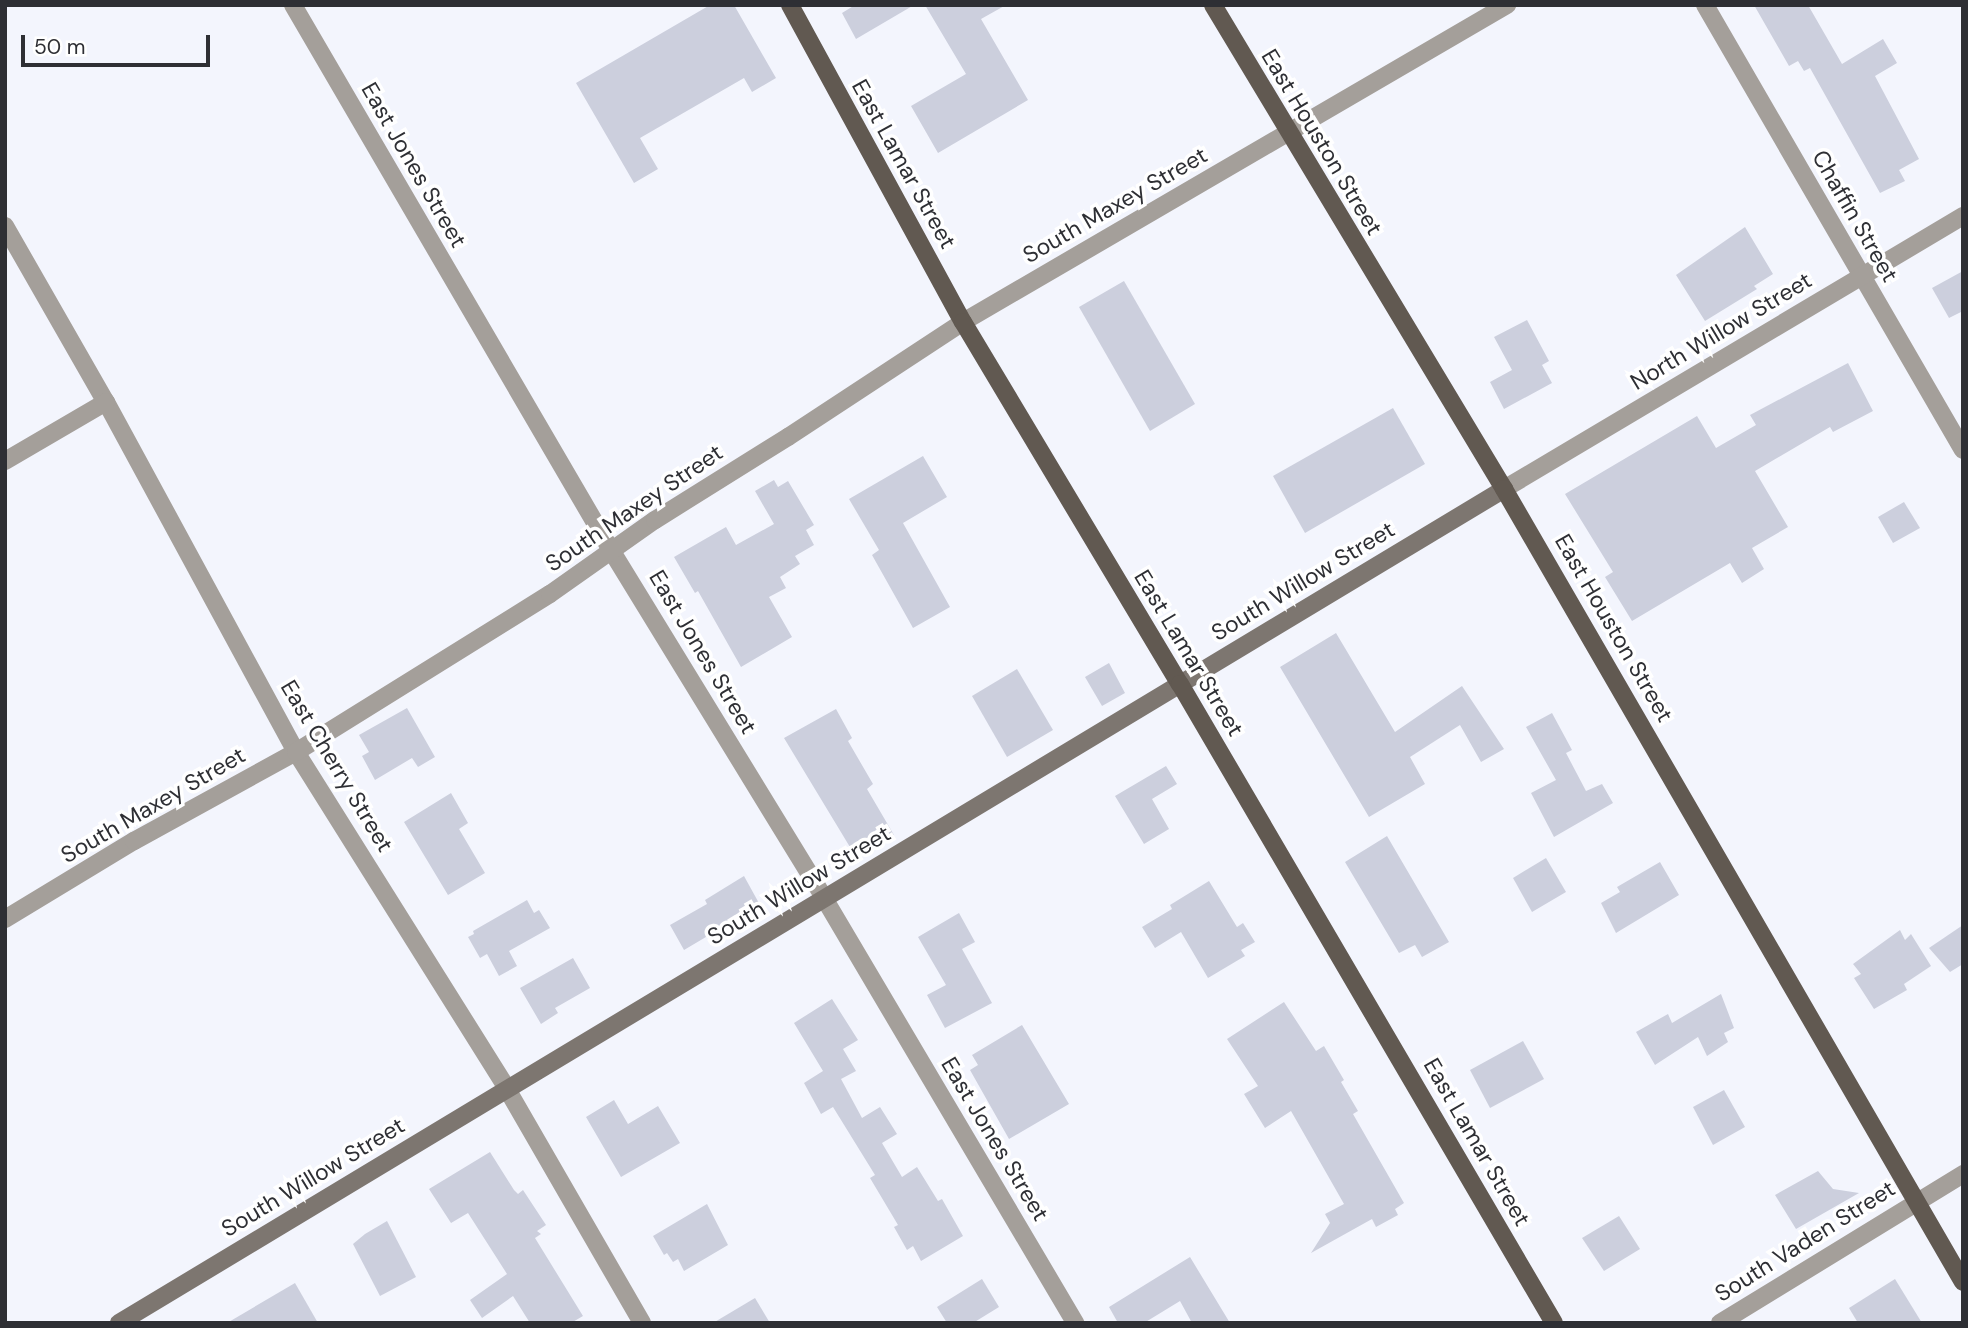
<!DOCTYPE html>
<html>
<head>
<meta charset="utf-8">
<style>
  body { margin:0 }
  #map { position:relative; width:1968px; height:1328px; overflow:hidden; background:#f3f5fd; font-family:"DM Sans",sans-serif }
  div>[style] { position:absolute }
  .building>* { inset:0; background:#cccfdd }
  .street>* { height:18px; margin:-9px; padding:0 9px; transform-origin:9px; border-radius:9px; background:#a49f9a }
  .secondary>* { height:18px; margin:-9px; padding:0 9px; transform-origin:9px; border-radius:9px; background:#7d7670 }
  .primary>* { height:18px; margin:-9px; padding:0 9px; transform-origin:9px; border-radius:9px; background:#615951 }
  span { translate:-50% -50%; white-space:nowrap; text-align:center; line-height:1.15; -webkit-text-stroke:7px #fff; paint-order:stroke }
  .street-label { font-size:23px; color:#2e2f34 }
  .frame { position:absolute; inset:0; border:7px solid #2e2f34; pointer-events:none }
  .scale { position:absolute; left:21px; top:35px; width:189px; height:32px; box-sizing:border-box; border:4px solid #2e2f34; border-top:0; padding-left:9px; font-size:21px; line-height:24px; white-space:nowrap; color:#2e2f34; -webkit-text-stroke:5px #fff; paint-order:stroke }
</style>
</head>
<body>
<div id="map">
  <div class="building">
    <i style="clip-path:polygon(710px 5px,734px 5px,776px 78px,752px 92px,744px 78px,640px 138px,658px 169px,634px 183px,576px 83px)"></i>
    <i style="clip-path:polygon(855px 5px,914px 5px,856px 39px,842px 13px)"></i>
    <i style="clip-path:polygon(925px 5px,1006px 5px,981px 19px,1028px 100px,938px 153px,911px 106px,966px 74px)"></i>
    <i style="clip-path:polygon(1754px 5px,1808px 5px,1842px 64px,1883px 39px,1897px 63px,1875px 76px,1919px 159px,1899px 170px,1905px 181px,1880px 193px,1810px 68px,1804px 71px,1798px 61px,1789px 66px)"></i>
    <i style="clip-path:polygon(1745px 227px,1773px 274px,1754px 286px,1757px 289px,1705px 321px,1676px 275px)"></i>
    <i style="clip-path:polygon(1963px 271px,1963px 311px,1949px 318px,1932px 288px)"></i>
    <i style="clip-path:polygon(1124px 281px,1195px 404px,1150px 431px,1079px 307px)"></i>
    <i style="clip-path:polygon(1527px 320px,1549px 361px,1542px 365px,1552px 383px,1504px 409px,1490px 382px,1512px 370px,1494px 337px)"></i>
    <i style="clip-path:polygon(1848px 363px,1873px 411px,1833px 432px,1830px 427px,1755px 471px,1788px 527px,1752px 548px,1764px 569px,1742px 583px,1730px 563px,1632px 621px,1605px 577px,1613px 572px,1565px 494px,1697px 416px,1716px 448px,1756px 425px,1750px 415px)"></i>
    <i style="clip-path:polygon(1393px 408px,1425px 464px,1305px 533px,1273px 476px)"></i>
    <i style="clip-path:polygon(923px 456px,947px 497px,903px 523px,950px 607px,913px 628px,872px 555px,879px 550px,849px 499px)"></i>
    <i style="clip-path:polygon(774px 480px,778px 487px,788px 481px,814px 525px,806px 530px,814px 545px,795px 556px,800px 564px,780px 577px,786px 588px,769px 597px,792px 637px,741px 667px,698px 591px,695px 593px,674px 557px,726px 527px,736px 545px,774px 524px,755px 491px)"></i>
    <i style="clip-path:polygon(1904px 502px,1920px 528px,1893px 543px,1878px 517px)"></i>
    <i style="clip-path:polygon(1336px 633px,1395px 732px,1462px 686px,1504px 749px,1481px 762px,1460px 725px,1410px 757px,1425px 784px,1369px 817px,1280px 667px)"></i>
    <i style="clip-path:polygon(1109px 663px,1125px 693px,1102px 706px,1085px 677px)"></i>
    <i style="clip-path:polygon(1017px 669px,1053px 730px,1007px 757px,972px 696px)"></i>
    <i style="clip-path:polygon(407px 708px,435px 757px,418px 767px,412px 758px,375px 780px,362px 756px,369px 752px,359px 735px)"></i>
    <i style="clip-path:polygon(836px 709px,852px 738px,848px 741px,873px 784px,867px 789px,894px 835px,856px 857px,784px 738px)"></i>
    <i style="clip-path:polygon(1552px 713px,1572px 750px,1566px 753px,1586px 791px,1602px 784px,1613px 803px,1554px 837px,1531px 793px,1556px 780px,1526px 727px)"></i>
    <i style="clip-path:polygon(1166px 766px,1177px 784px,1152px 799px,1169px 829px,1144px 844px,1115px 796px)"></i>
    <i style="clip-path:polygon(451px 793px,468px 823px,459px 829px,485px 873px,448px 895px,404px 822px)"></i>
    <i style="clip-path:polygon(1387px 836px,1449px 942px,1422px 957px,1415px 945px,1399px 953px,1345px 862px)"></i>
    <i style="clip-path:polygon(1546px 858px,1566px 892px,1532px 912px,1513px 878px)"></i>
    <i style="clip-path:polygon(1660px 862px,1679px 895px,1616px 933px,1601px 903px,1620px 892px,1617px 887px)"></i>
    <i style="clip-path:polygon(744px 876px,760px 905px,684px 950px,670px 925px,707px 904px,705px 900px)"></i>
    <i style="clip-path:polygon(1209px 881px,1237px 927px,1243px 923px,1255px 942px,1241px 950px,1245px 956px,1208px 978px,1181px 932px,1155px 948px,1142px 927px,1172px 909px,1170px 905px)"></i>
    <i style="clip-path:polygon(527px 900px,534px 913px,539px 910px,550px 928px,509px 951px,517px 966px,499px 976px,487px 954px,480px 958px,468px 937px,474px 934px,473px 931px)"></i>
    <i style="clip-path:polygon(959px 913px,975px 942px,962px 949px,992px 1003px,945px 1028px,927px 995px,946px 985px,918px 937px)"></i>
    <i style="clip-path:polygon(1963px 925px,1963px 964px,1950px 972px,1929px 948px)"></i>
    <i style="clip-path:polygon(1900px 930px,1905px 940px,1911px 934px,1931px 966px,1904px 984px,1907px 990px,1874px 1009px,1854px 978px,1861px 974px,1853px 964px)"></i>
    <i style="clip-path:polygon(573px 958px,590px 988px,555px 1008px,558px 1013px,541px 1024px,520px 988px)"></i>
    <i style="clip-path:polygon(1721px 994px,1734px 1028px,1724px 1033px,1728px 1042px,1707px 1056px,1698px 1037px,1655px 1065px,1636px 1032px,1668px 1014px,1672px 1023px)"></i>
    <i style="clip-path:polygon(832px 999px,858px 1040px,843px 1049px,856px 1071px,841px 1079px,862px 1118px,880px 1107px,897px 1134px,882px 1143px,902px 1177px,917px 1167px,938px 1201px,942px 1199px,963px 1236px,921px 1261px,913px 1246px,907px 1250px,894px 1227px,898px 1225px,870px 1178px,875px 1175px,833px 1107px,821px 1114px,804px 1083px,823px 1071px,794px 1023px)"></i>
    <i style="clip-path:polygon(1284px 1002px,1316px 1051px,1324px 1046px,1344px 1080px,1341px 1082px,1358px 1111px,1353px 1114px,1404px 1203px,1395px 1209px,1398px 1215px,1376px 1227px,1372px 1219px,1311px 1253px,1330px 1223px,1325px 1214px,1344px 1204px,1291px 1111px,1265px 1128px,1244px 1094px,1258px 1086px,1227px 1039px)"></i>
    <i style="clip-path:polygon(1022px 1025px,1069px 1104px,1009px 1139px,970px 1070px,978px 1065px,972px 1055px)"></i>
    <i style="clip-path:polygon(1523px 1041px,1544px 1079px,1490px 1108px,1470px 1070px)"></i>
    <i style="clip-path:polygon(1724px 1090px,1745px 1127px,1713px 1145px,1693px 1107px)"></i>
    <i style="clip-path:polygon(614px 1100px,628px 1124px,658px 1106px,680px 1143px,621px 1177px,586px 1117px)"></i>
    <i style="clip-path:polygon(490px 1152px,514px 1190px,518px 1194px,523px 1190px,546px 1225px,537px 1231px,541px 1234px,535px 1238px,583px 1316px,571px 1323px,530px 1323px,513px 1296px,482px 1318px,470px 1300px,507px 1274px,468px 1213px,451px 1223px,429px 1189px)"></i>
    <i style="clip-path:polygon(1818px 1171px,1833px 1189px,1859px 1193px,1796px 1229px,1775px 1195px)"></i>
    <i style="clip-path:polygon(707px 1204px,728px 1245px,684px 1271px,678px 1259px,673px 1262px,667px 1253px,664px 1255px,653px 1236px)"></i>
    <i style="clip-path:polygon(1619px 1216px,1640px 1249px,1604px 1271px,1582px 1238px)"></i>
    <i style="clip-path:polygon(387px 1221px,416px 1277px,380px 1296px,353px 1244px,365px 1234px)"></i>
    <i style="clip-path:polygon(1190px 1257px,1230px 1323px,1192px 1323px,1180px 1301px,1144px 1323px,1118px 1323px,1109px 1307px)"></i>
    <i style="clip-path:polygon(982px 1279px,999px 1307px,973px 1323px,947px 1323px,937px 1307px)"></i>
    <i style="clip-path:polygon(1895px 1279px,1922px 1323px,1858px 1323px,1849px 1308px)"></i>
    <i style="clip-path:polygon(295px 1283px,318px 1323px,227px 1323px)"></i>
    <i style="clip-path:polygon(755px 1298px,770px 1323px,713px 1323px)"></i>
  </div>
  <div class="street">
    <i style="left:293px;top:5px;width:631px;rotate:59.74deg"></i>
    <i style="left:611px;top:550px;width:408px;rotate:58.5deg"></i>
    <i style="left:824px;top:898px;width:494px;rotate:59.4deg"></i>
    <i style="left:1705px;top:5px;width:514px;rotate:59.9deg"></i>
    <i style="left:5px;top:226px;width:203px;rotate:60.2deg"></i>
    <i style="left:106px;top:402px;width:398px;rotate:61.5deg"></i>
    <i style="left:296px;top:752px;width:398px;rotate:57.9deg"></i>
    <i style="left:507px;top:1089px;width:270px;rotate:60deg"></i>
    <i style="left:5px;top:461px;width:117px;rotate:-30.3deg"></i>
    <i style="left:1504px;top:489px;width:534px;rotate:-30.74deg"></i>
    <i style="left:5px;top:919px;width:151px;rotate:-31.2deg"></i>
    <i style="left:134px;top:841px;width:185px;rotate:-28.8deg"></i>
    <i style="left:296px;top:752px;width:299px;rotate:-31.9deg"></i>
    <i style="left:550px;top:594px;width:128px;rotate:-35.2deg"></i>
    <i style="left:655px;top:520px;width:157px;rotate:-32deg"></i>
    <i style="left:788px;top:437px;width:209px;rotate:-33.3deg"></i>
    <i style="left:963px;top:322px;width:630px;rotate:-30.23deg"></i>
    <i style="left:1720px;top:1323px;width:285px;rotate:-31.5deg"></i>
  </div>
  <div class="secondary">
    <i style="left:119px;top:1323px;width:1617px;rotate:-31.05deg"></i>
  </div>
  <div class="primary">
    <i style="left:790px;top:5px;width:361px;rotate:61.4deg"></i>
    <i style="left:963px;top:322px;width:422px;rotate:59.1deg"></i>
    <i style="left:1180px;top:684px;width:740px;rotate:59.66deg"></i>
    <i style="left:1213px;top:5px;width:565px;rotate:58.98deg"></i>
    <i style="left:1504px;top:489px;width:916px;rotate:59.94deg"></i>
  </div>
  <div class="street-label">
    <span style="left:1322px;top:142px;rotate:59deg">East Houston Street</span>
    <span style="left:904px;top:164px;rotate:61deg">East Lamar Street</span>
    <span style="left:414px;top:165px;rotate:60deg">East Jones Street</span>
    <span style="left:1115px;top:205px;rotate:-30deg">South Maxey Street</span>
    <span style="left:1855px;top:216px;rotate:60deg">Chaffin Street</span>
    <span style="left:1721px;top:331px;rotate:-31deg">North Willow Street</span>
    <span style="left:634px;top:508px;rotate:-34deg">South Maxey Street</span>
    <span style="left:1303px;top:581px;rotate:-31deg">South Willow Street</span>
    <span style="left:1614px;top:628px;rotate:60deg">East Houston Street</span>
    <span style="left:703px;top:652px;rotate:59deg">East Jones Street</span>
    <span style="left:1189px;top:653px;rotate:59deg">East Lamar Street</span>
    <span style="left:337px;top:766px;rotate:59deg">East Cherry Street</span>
    <span style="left:153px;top:805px;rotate:-30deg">South Maxey Street</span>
    <span style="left:799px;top:885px;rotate:-31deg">South Willow Street</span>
    <span style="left:995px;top:1139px;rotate:59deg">East Jones Street</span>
    <span style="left:1477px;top:1142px;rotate:60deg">East Lamar Street</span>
    <span style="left:313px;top:1177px;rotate:-31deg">South Willow Street</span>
    <span style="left:1805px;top:1241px;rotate:-32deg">South Vaden Street</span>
  </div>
  <div class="frame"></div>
  <div class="scale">50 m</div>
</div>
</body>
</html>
